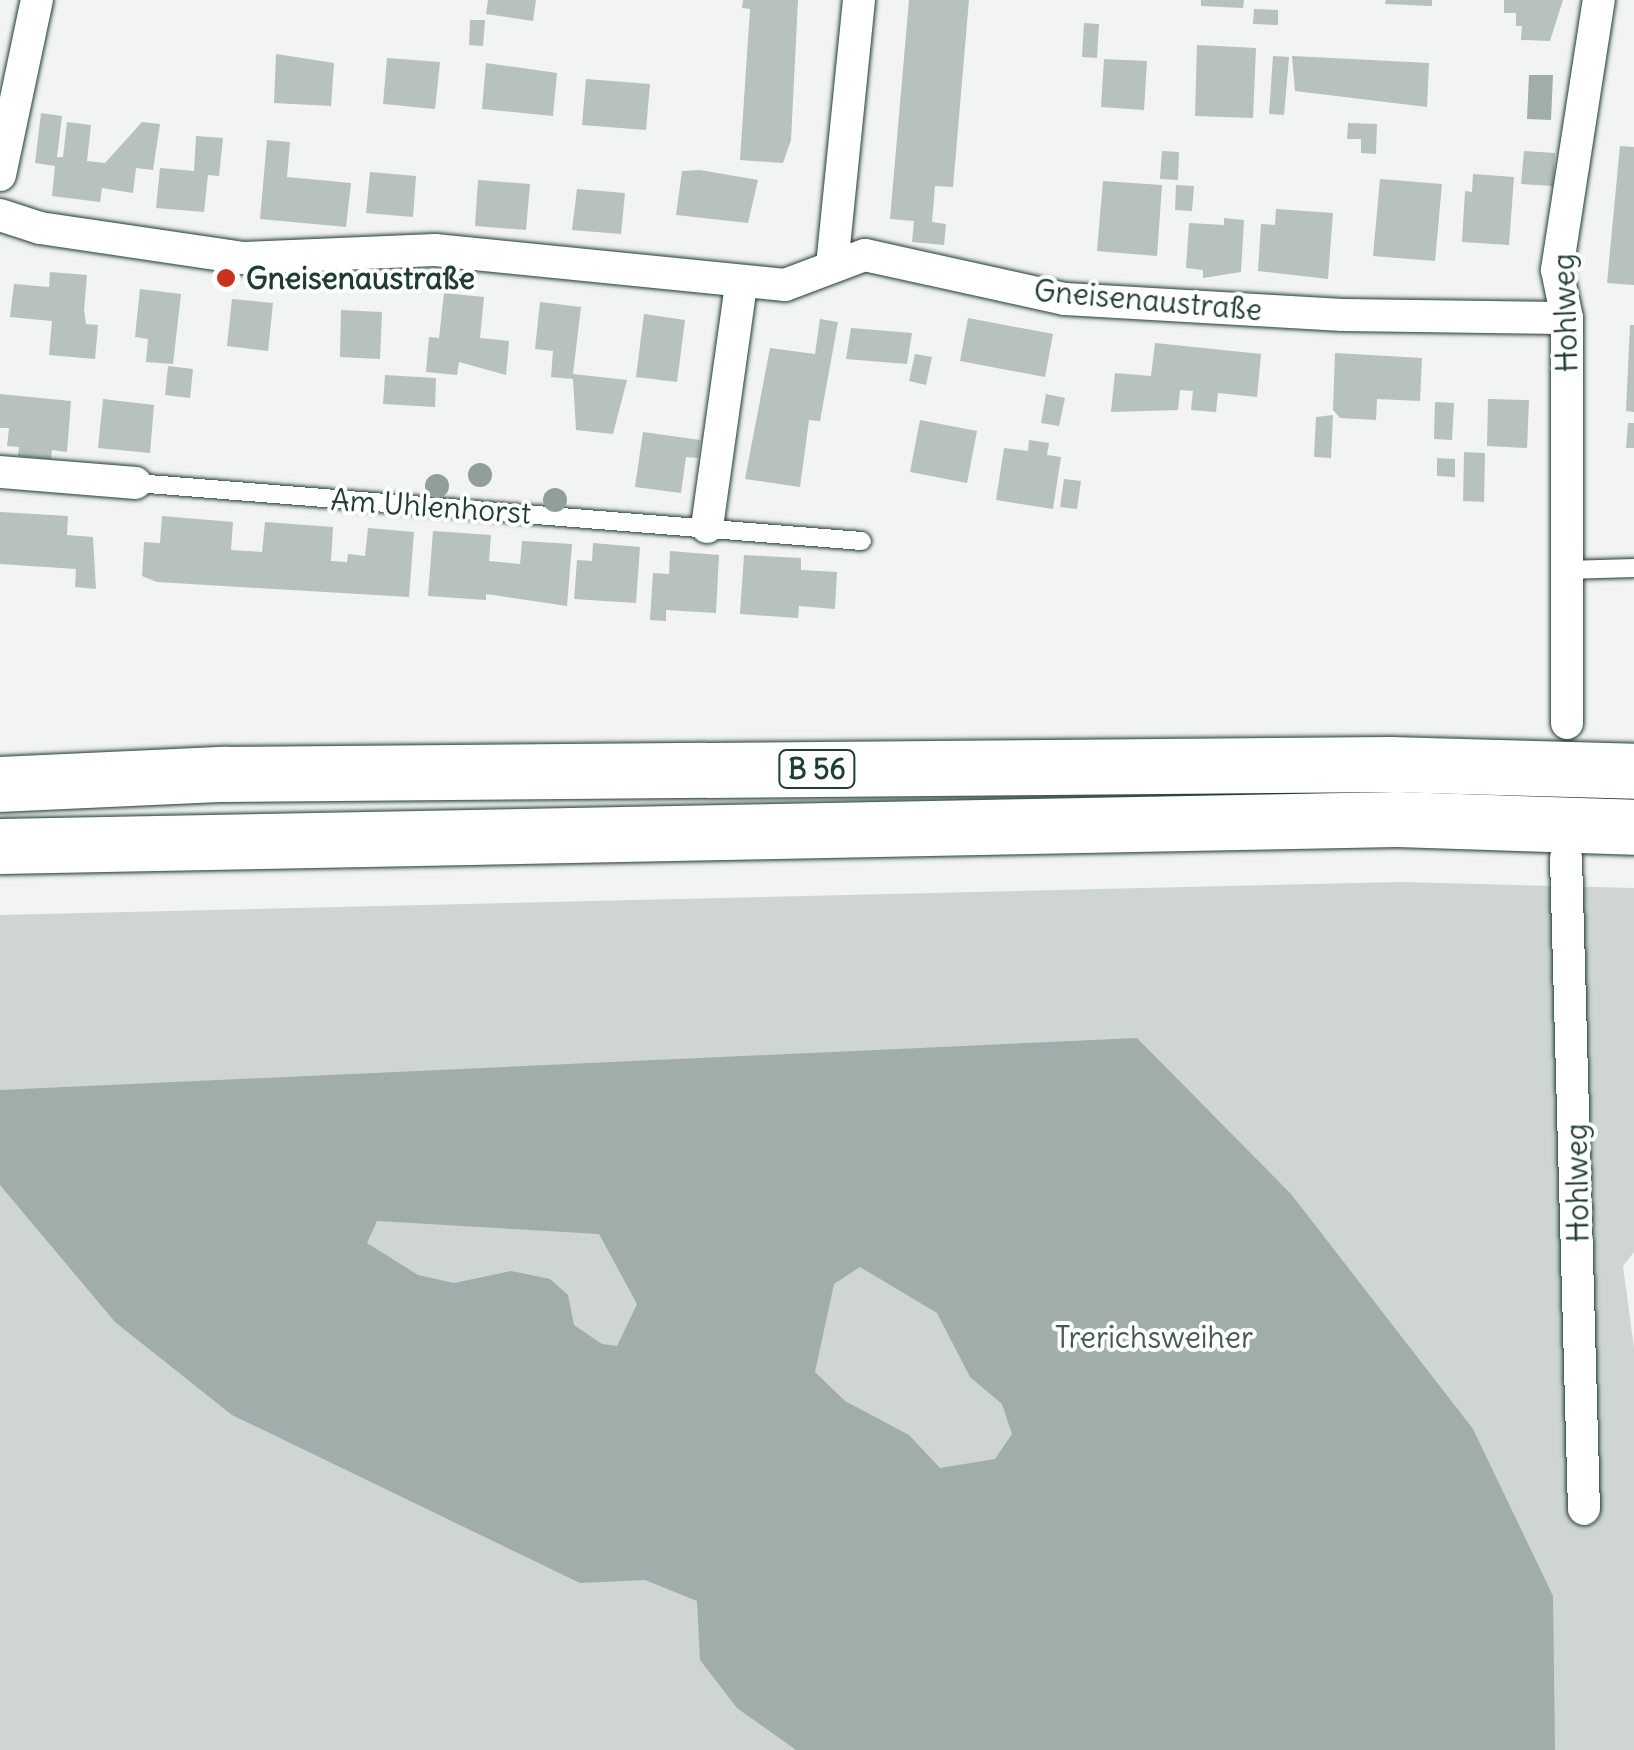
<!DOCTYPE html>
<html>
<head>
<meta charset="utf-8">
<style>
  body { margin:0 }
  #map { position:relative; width:1634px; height:1750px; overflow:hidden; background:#f2f3f3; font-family:Delius,sans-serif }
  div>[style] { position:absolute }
  .green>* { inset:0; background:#ced5d3 }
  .water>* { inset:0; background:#a1adaa }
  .building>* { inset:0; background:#b7c1bd }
  .roads { filter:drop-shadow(0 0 2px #1f3d34) drop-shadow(0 0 2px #1f3d34) }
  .service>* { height:18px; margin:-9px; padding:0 9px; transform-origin:9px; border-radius:9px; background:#fff }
  .minor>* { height:32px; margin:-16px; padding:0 16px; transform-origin:16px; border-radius:16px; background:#fff }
  .trunk>* { height:55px; margin:-27.5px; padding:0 27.5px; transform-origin:27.5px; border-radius:27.5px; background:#fff }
  .trees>* { width:24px; height:24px; margin:-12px; border-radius:50%; background:#919f9c }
  .dots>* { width:28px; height:28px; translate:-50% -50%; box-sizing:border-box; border:5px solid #fff; border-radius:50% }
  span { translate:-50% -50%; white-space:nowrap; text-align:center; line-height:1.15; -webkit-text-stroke:8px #fff; paint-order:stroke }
  .shield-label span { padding:2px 8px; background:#fff; border:2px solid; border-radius:8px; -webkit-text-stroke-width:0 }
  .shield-label { font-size:28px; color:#1f3d34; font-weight:700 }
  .poi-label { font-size:30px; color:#1f3d34; font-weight:700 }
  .left { translate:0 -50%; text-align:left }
  .street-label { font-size:30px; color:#1f3d34 }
  .park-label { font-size:30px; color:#425b54 }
</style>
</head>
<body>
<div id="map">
  <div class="green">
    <i style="clip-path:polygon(1401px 882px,1634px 888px,1634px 1252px,1623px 1266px,1634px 1348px,1634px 1750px,0 1750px,0 915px)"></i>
  </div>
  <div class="water">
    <i style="clip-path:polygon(1529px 75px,1553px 75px,1551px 120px,1527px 119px)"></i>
    <i style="clip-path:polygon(evenodd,1137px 1038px,1291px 1194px,1473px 1429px,1553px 1596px,1555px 1750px,796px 1750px,737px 1708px,700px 1660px,697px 1601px,645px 1580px,580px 1583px,232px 1415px,115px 1322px,0 1185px,0 1090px,1137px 1038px,377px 1221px,599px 1234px,637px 1304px,617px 1346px,602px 1344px,574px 1325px,568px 1295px,550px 1279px,511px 1271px,454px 1283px,418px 1275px,367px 1243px,377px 1221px,1137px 1038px,860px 1267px,937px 1313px,970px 1377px,1002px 1404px,1012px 1434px,995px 1459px,940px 1468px,909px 1435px,845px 1401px,815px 1372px,834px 1284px,860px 1267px)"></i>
  </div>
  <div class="building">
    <i style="clip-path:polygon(488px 0,536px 0,533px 21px,486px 14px)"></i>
    <i style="clip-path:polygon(743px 0,798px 0,791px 140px,783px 163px,740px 160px,750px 9px,742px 8px)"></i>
    <i style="clip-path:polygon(909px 0,969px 0,953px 187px,935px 186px,932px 222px,946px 224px,944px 245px,912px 242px,914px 221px,890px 219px)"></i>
    <i style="clip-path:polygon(1201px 0,1244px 0,1243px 8px,1201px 6px)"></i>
    <i style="clip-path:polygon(1386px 0,1432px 0,1432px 6px,1385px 4px)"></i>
    <i style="clip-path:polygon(1504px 0,1563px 0,1550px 41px,1521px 40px,1522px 26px,1516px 26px,1516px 13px,1504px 13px)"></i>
    <i style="clip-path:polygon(1254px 9px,1278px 10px,1278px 25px,1253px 24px)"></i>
    <i style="clip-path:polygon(470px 20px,485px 20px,483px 46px,469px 45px)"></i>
    <i style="clip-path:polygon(1084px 23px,1099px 24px,1097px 58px,1082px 57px)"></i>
    <i style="clip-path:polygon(1197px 45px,1256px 48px,1253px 118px,1195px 116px)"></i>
    <i style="clip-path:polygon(276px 54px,334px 63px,331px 106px,274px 103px)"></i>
    <i style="clip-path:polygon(1273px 56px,1289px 57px,1284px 115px,1269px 114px)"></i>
    <i style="clip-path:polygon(1292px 56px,1429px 63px,1427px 107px,1295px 91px)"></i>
    <i style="clip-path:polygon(387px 58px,440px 62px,435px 109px,383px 104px)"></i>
    <i style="clip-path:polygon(1104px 59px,1147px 61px,1144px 110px,1101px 107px)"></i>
    <i style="clip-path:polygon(486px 63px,557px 73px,553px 116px,482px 109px)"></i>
    <i style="clip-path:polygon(586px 79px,650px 84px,646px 130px,582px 125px)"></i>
    <i style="clip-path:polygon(41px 113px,62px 116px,57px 157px,63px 157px,67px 122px,91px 125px,87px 161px,105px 163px,142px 122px,160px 124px,153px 170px,136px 168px,133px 193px,102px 188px,100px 202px,52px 196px,55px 166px,35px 163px)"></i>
    <i style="clip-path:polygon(1348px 123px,1377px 124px,1376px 154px,1361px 153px,1361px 139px,1347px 139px)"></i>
    <i style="clip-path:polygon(196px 136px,223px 138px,219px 176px,208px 175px,204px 212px,156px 208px,160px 168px,194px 171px)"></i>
    <i style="clip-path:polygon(267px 140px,290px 142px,287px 177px,351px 183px,346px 227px,260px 219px)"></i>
    <i style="clip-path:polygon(1620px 146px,1634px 147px,1634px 285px,1607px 283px)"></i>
    <i style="clip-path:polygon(1162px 151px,1179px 152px,1178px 180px,1160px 179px)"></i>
    <i style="clip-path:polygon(1524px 151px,1555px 153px,1553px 186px,1521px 184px)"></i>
    <i style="clip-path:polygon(700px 170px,758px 180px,748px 223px,676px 215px,682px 171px)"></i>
    <i style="clip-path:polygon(370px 172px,416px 176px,413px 217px,366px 213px)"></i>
    <i style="clip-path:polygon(1473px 174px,1514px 177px,1509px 245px,1462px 242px,1465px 191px,1472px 192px)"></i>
    <i style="clip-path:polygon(1380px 179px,1442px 184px,1435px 261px,1373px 256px)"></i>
    <i style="clip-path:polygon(478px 180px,530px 184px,526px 230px,475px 226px)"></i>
    <i style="clip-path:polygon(1103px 181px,1162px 185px,1157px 256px,1097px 251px)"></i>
    <i style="clip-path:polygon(1176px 185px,1194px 186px,1192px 211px,1175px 210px)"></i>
    <i style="clip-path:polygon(577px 189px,625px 193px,621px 234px,572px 230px)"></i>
    <i style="clip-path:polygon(1276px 209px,1333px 213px,1328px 279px,1258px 271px,1261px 224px,1275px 225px)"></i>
    <i style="clip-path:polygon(1224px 218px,1244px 220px,1241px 272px,1203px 278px,1203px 270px,1186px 268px,1189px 223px,1224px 225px)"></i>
    <i style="clip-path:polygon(50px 272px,87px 275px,84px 310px,86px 324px,98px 325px,95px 359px,49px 355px,52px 321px,10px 317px,14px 284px,49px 287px)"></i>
    <i style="clip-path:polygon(140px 289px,181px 294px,173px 364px,146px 362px,148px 339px,135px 337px)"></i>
    <i style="clip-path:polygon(444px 293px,484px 297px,480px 338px,509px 341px,506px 375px,459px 362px,457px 375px,426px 372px,429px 337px,439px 338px)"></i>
    <i style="clip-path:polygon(232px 299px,273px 303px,268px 351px,227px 346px)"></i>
    <i style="clip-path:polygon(540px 302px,581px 307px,573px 374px,627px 380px,613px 434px,576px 430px,573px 379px,551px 377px,553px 351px,535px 349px)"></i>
    <i style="clip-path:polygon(341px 310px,382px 312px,380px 359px,340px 357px)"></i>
    <i style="clip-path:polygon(644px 314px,685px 320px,677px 382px,636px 377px)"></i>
    <i style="clip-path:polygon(968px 318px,1053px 334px,1045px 377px,960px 361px)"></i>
    <i style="clip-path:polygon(820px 319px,838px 322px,820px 421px,809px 420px,800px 487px,745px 479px,770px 348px,815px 354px)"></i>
    <i style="clip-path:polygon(1630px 325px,1634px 325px,1634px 412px,1626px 411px)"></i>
    <i style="clip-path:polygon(851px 328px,912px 333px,907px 364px,846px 359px)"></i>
    <i style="clip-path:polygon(1155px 343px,1261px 354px,1257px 397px,1218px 393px,1216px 412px,1191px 410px,1193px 391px,1180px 390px,1178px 410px,1111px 412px,1115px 373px,1151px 376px)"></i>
    <i style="clip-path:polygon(1335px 353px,1422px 358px,1420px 401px,1377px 399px,1376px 420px,1340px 418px,1333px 410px)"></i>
    <i style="clip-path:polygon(915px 354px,932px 357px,926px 385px,909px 381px)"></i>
    <i style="clip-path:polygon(168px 366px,193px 369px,190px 398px,165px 395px)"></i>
    <i style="clip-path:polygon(385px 375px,436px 378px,435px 407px,383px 404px)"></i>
    <i style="clip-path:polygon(0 394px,71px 401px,67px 452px,52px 450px,51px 459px,18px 456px,19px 447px,7px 446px,9px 428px,0 428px)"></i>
    <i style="clip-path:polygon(1046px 394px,1065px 398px,1059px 426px,1041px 423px)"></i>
    <i style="clip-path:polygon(103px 399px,154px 405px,150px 453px,98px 448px)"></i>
    <i style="clip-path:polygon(1488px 399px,1529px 400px,1527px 448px,1487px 446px)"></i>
    <i style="clip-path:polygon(1435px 402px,1454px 403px,1452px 440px,1434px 439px)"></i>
    <i style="clip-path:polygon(1333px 415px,1331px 458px,1314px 457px,1316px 417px)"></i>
    <i style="clip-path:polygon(920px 420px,977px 431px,967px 483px,910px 472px)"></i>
    <i style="clip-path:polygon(1628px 423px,1634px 423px,1634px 448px,1626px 448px)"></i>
    <i style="clip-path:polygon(643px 432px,700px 440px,698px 458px,686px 457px,681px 493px,635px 487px)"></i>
    <i style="clip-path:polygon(1029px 440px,1049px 443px,1047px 455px,1061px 457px,1053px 509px,996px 500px,1004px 448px,1028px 451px)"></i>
    <i style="clip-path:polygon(1464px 452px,1485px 453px,1484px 502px,1463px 501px)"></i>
    <i style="clip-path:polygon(1437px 458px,1455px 459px,1455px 477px,1437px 476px)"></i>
    <i style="clip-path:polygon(1064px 479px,1081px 481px,1077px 509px,1060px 507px)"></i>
    <i style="clip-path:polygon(0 512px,68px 516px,67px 535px,93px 537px,96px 589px,75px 587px,76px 569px,0 564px)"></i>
    <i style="clip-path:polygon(162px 516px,233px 522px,231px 550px,262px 552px,265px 522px,333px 527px,331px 561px,347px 562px,348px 554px,365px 556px,368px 528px,414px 532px,409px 597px,157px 582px,142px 576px,144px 542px,160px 543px)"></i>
    <i style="clip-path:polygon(433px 531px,491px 535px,489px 561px,520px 564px,522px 541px,572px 544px,567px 606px,486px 594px,486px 600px,428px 596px)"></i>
    <i style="clip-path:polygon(593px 543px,640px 547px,636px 603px,574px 599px,577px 560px,592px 561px)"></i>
    <i style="clip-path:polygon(670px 551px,719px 555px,716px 613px,666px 610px,666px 621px,650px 620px,653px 573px,669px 574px)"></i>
    <i style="clip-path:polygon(744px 555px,801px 558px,801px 570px,837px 572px,835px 609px,799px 606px,798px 618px,740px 614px)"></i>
  </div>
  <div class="roads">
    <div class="service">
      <i style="left:136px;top:483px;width:728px;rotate:4.57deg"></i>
      <i style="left:1566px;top:570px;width:68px;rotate:-1.7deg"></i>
    </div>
    <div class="minor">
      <i style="left:0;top:175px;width:179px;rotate:-78.1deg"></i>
      <i style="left:0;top:215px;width:42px;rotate:18deg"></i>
      <i style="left:40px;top:228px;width:206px;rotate:8.4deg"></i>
      <i style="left:244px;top:258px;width:191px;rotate:-2.4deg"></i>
      <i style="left:435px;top:250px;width:352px;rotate:5.7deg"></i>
      <i style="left:785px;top:285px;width:85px;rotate:-20.6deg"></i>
      <i style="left:865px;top:255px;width:205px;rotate:12.4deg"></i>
      <i style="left:1065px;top:299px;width:278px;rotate:3.3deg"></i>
      <i style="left:1343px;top:315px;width:224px;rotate:0.8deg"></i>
      <i style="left:832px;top:266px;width:267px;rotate:-84.2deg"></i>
      <i style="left:0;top:472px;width:136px;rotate:4.6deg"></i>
      <i style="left:707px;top:527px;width:245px;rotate:-82deg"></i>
      <i style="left:1567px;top:723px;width:405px;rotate:-90deg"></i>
      <i style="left:1567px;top:318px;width:49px;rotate:-101.8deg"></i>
      <i style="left:1557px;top:270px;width:273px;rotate:-81.2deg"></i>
      <i style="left:1566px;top:858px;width:651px;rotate:88.42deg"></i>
    </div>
    <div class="trunk">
      <i style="left:0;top:784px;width:224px;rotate:-2.6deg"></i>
      <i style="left:224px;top:774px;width:1165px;rotate:-0.49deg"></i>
      <i style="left:1389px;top:764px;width:245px;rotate:1.6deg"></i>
      <i style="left:0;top:846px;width:1397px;rotate:-1.11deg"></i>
      <i style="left:1397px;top:819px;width:237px;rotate:1.9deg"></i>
    </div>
  </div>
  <div class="trees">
    <i style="left:480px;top:475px"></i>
    <i style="left:437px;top:486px"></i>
    <i style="left:555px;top:500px"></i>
  </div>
  <div class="dots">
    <i style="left:226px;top:278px;background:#c8321e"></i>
  </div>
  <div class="shield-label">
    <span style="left:817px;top:769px">B 56</span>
  </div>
  <div class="poi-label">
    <span class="left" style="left:246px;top:278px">Gneisenaustraße</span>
  </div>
  <div class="street-label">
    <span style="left:1148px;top:300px;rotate:5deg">Gneisenaustraße</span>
    <span style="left:1565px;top:313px;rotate:-92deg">Hohlweg</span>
    <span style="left:431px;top:506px;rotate:4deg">Am Uhlenhorst</span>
    <span style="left:1577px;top:1183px;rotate:-91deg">Hohlweg</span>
  </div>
  <div class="park-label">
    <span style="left:1154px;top:1337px">Trerichsweiher</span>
  </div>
</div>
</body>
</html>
